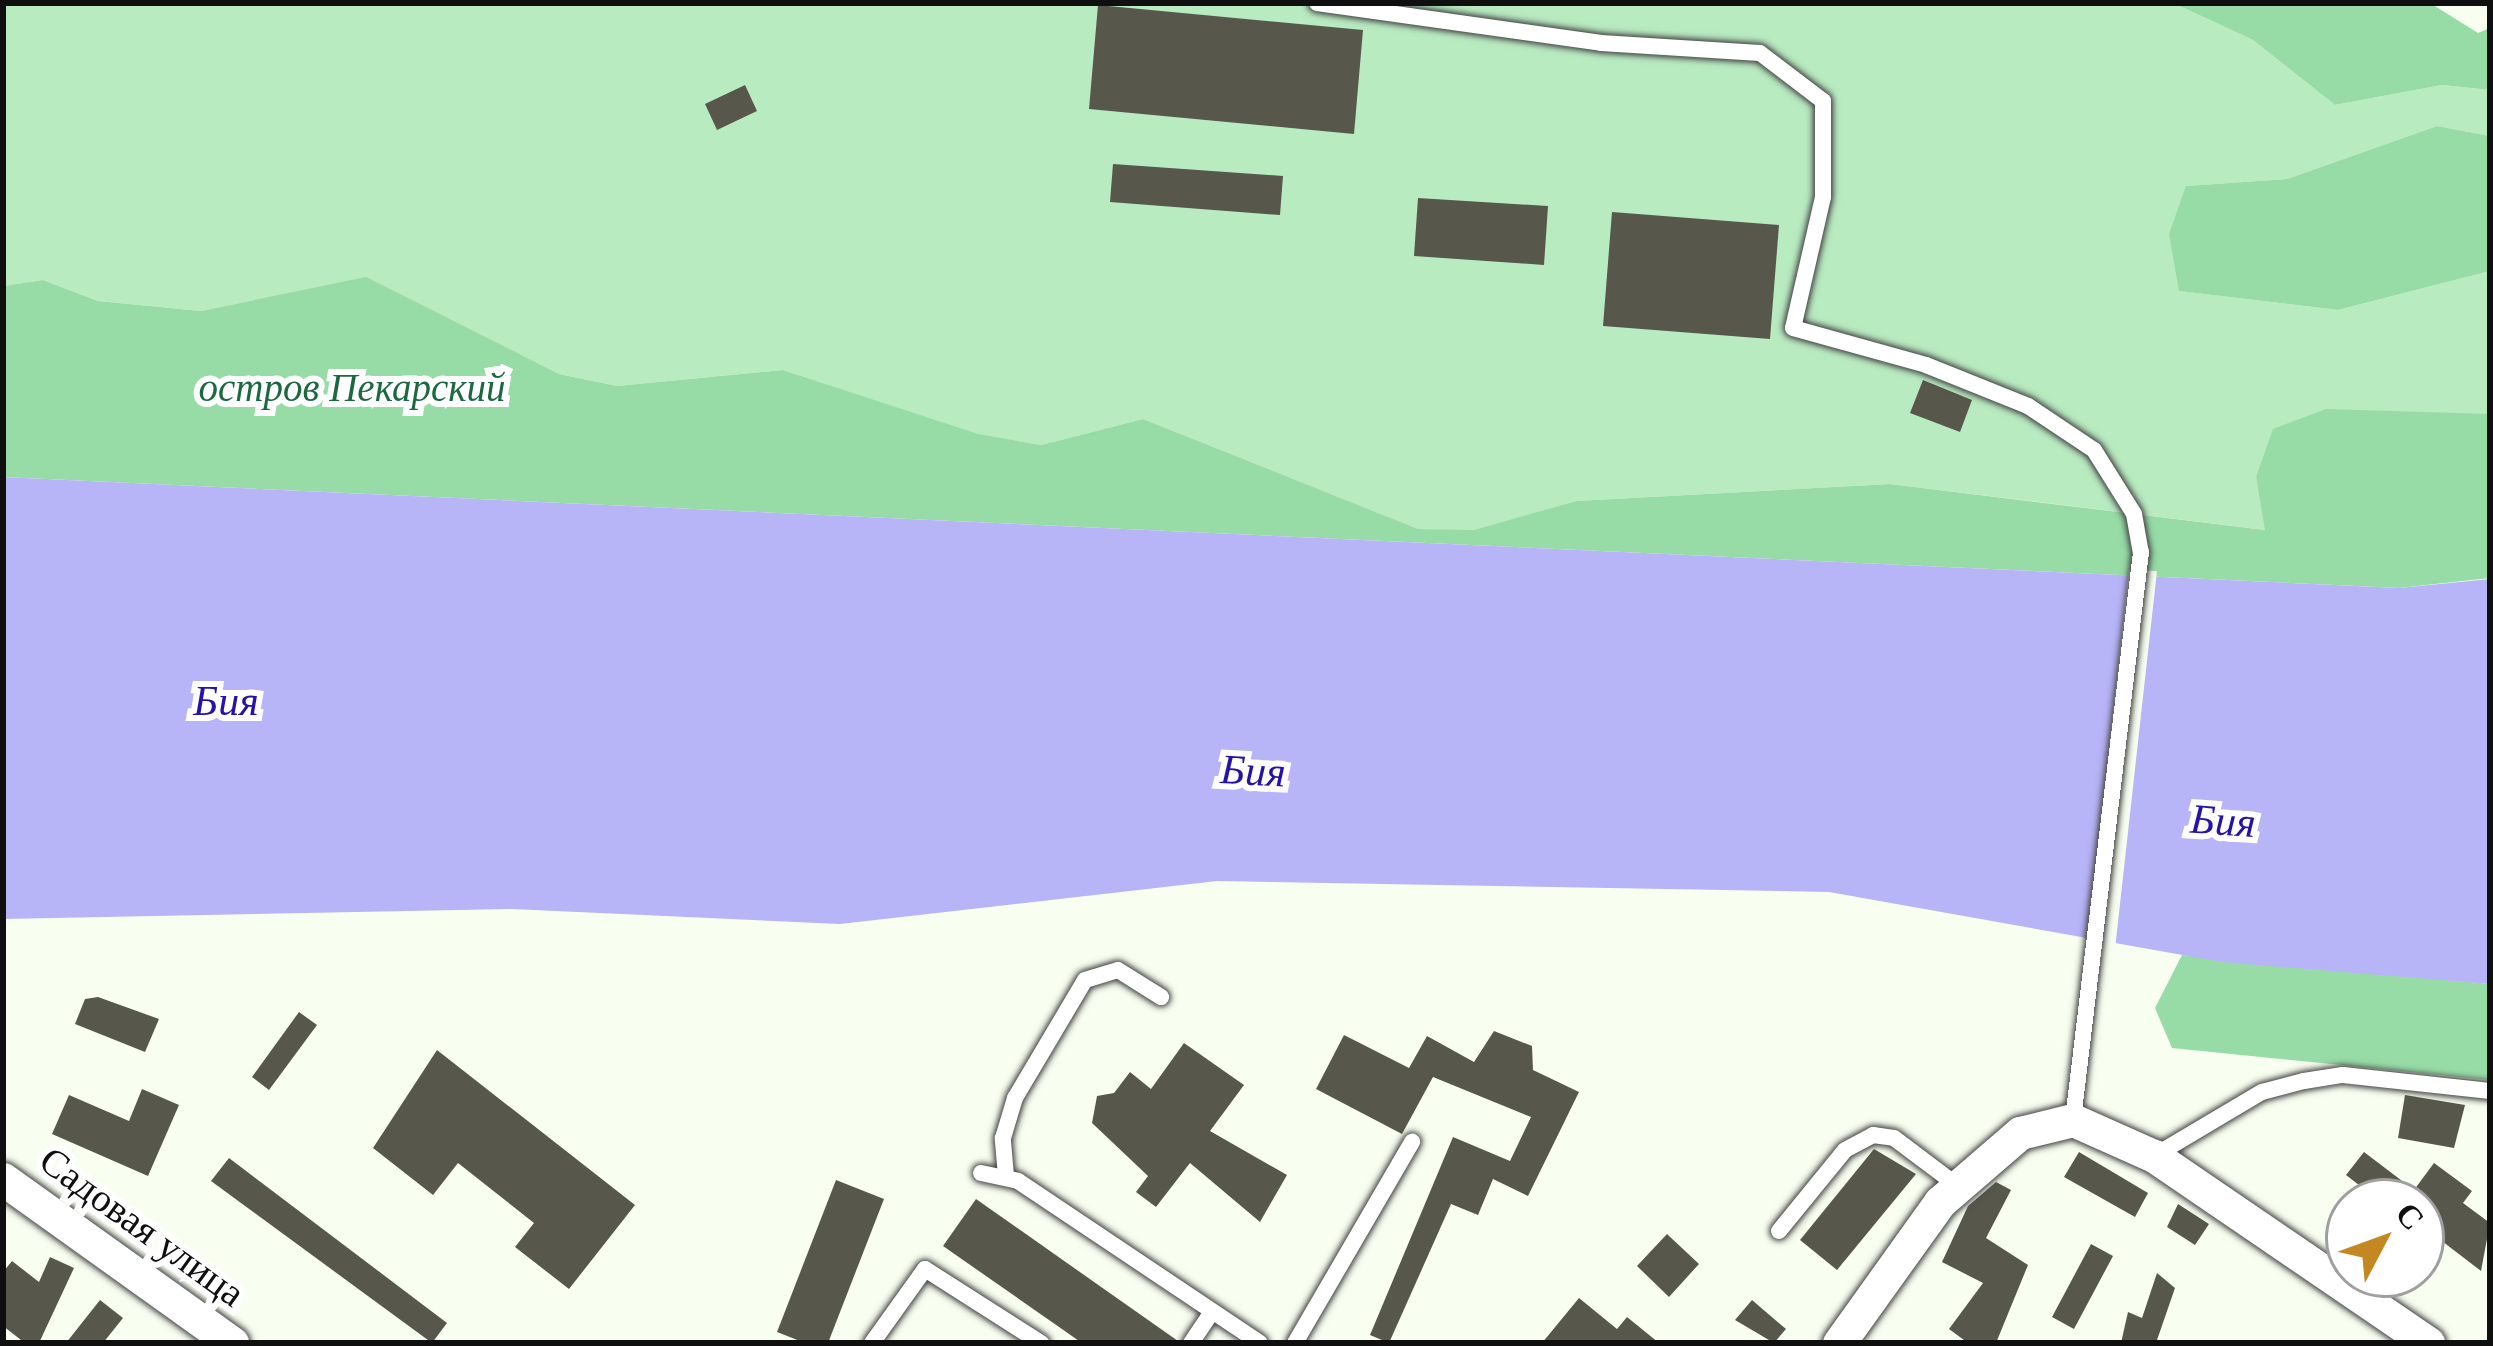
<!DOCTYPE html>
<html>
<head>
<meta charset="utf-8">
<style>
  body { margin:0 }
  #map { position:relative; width:2493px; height:1346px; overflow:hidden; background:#f8fff1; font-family:"Times New Roman",serif }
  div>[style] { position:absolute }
  .green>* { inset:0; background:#b9ebc1 }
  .forest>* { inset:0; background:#97dca7 }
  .water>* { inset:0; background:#b7b4f8 }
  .pier>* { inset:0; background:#f8fff1 }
  .building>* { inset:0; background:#57584b }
  .roads { filter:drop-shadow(0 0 3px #424242) drop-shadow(0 0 3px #424242) }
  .service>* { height:16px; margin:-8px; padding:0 8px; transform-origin:8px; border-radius:8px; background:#fff }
  .minor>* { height:33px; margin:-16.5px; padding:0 16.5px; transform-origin:16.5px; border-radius:16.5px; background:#fff }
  span { translate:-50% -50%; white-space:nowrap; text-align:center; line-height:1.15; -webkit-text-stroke:12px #fff; paint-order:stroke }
  .park-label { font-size:39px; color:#1c6941; font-style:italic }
  .street-label { font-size:39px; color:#0f0f0f }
  .water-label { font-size:42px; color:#2413a6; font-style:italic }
  .frame { position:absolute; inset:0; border:6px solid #0f0f0f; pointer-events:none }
  .north { position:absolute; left:2325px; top:1178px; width:120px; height:120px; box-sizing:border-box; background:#fff; border:3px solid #9f9f9f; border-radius:50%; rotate:49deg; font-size:33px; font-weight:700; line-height:48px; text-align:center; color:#0f0f0f }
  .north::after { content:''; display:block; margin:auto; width:42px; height:54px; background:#c48822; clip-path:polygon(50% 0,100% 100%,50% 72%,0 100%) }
</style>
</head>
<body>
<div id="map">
  <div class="green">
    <i style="clip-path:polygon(3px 3px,2173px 3px,2253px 40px,2335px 105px,2442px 85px,2490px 90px,2490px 136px,2437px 126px,2287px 179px,2187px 186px,2180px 291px,2338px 310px,2490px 271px,2490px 414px,2256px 477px,2266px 530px,1890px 484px,1576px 501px,1474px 531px,1417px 529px,1143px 419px,1041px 445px,978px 435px,783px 370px,617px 386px,559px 374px,366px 278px,201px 311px,98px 301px,43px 280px,3px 286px)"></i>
  </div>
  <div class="forest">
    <i style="clip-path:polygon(2173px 3px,2430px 3px,2478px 33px,2490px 28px,2490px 90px,2442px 85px,2335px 105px,2253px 40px)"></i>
    <i style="clip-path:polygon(2437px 126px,2490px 136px,2490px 271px,2338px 310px,2179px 291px,2169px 234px,2186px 186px,2287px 179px)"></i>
    <i style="clip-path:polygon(366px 277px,559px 374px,617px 386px,783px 370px,978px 434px,1041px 445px,1143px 419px,1418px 529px,1474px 530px,1576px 501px,1890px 484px,2265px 530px,2256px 477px,2273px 429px,2326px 409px,2490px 414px,2490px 578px,2399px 588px,3px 477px,3px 286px,43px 280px,98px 301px,201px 311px)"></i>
    <i style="clip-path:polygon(2182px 955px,2490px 984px,2490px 1080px,2172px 1048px,2155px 1008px)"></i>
  </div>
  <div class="water">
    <i style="clip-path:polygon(3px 477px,2399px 588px,2490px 579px,2490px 984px,2222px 962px,1829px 892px,1217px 881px,840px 924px,512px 909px,3px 919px)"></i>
  </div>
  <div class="pier">
    <i style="clip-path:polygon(2129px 570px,2157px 571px,2115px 949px,2087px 944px)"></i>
  </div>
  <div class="building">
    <i style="clip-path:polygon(1098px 5px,1363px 30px,1354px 134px,1089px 109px)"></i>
    <i style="clip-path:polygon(745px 85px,757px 111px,717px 130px,705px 104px)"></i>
    <i style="clip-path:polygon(1113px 164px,1283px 176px,1280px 215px,1110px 202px)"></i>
    <i style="clip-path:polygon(1418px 198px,1548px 206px,1544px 265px,1414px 256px)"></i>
    <i style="clip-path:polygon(1612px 212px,1779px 225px,1770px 339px,1603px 326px)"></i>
    <i style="clip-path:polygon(1923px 380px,1972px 400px,1960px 432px,1910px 413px)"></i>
    <i style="clip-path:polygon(98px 997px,159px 1019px,145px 1052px,75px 1024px,85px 999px)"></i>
    <i style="clip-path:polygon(299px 1012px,317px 1025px,269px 1090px,252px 1077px)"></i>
    <i style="clip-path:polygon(1494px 1031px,1532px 1046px,1533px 1070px,1579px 1092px,1528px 1196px,1493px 1179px,1478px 1215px,1451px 1204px,1389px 1343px,1370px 1335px,1453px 1137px,1510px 1161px,1531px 1117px,1433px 1077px,1402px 1134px,1316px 1089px,1344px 1035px,1409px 1068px,1427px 1036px,1474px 1062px)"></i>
    <i style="clip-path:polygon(1184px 1043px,1244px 1085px,1210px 1131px,1287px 1175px,1260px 1222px,1190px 1163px,1156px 1207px,1136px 1192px,1148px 1176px,1092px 1123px,1097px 1096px,1114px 1093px,1130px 1072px,1151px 1089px)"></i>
    <i style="clip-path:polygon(437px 1050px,635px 1205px,569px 1289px,515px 1247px,534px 1223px,458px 1163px,433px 1195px,373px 1148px)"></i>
    <i style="clip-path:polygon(142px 1089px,179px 1105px,148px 1176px,52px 1134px,69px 1095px,129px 1121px)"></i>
    <i style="clip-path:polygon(2405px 1095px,2465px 1105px,2454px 1148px,2398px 1138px)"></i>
    <i style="clip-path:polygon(1874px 1149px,1916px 1174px,1837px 1270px,1800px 1240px)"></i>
    <i style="clip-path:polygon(2079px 1152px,2148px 1193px,2135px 1217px,2064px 1177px)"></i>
    <i style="clip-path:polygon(2364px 1152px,2414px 1190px,2434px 1163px,2472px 1191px,2463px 1203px,2490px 1223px,2481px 1271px,2421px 1225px,2421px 1202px,2381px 1202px,2346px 1175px)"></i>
    <i style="clip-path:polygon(229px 1158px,447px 1323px,432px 1343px,211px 1181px)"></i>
    <i style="clip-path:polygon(836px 1180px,884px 1199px,828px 1343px,805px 1343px,777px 1332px)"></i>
    <i style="clip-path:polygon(1996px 1182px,2011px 1190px,1986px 1238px,2028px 1265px,1996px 1343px,1968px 1343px,1949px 1329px,1983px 1283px,1942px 1262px,1968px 1206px)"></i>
    <i style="clip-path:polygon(976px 1199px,1178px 1341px,1178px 1343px,1082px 1343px,943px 1246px)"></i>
    <i style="clip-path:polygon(2178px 1204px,2209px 1224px,2195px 1245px,2167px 1227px)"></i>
    <i style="clip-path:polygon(1667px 1234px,1699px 1264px,1669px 1297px,1637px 1266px)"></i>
    <i style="clip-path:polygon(2091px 1244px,2113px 1256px,2074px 1329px,2052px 1317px)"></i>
    <i style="clip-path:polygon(50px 1257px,74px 1268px,39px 1343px,25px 1343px,3px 1326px,3px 1272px,12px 1261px,39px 1282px)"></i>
    <i style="clip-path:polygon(2157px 1273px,2175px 1288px,2156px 1343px,2121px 1343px,2128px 1312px,2142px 1318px)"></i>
    <i style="clip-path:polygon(1579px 1298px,1617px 1329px,1627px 1317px,1659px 1343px,1542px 1343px)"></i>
    <i style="clip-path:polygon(100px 1300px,123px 1318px,103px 1343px,66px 1343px)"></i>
    <i style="clip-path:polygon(1752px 1300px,1786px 1329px,1774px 1343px,1735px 1320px)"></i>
  </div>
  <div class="roads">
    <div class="service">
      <i style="left:1317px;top:3px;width:287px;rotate:8deg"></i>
      <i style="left:1601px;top:43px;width:159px;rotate:3.6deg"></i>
      <i style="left:1760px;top:53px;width:79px;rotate:37.3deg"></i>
      <i style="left:1823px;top:101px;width:96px;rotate:90deg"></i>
      <i style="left:1823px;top:197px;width:134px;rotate:102.9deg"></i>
      <i style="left:1793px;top:328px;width:138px;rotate:15.5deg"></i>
      <i style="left:1926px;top:365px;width:110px;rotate:21.9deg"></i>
      <i style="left:2028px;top:406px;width:79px;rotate:33.7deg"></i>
      <i style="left:2094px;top:450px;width:75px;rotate:58deg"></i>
      <i style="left:2134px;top:514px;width:39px;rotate:80deg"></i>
      <i style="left:2141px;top:552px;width:572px;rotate:96.83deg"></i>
      <i style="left:2154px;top:1156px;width:126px;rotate:-30.7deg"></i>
      <i style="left:2262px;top:1092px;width:43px;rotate:-14.7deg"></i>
      <i style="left:2304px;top:1081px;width:39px;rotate:-9deg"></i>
      <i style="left:2343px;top:1075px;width:148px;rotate:6.2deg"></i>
      <i style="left:981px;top:1173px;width:38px;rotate:12deg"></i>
      <i style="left:1018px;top:1181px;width:291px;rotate:33.8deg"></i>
      <i style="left:1006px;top:1176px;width:38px;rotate:-95deg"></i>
      <i style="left:1003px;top:1138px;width:42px;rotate:-73.3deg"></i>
      <i style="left:1015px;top:1098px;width:137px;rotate:-59.3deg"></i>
      <i style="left:1085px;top:980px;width:34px;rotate:-17deg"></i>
      <i style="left:1118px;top:970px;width:51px;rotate:32.1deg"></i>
      <i style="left:1779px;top:1231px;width:104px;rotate:-50.8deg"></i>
      <i style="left:1845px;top:1150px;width:32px;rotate:-28deg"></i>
      <i style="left:1873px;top:1135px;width:21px;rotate:8deg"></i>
      <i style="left:1894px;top:1138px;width:80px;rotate:36.9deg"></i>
      <i style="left:872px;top:1343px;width:91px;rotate:-54.4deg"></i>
      <i style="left:925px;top:1269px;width:138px;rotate:32.5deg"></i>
      <i style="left:1191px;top:1343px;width:37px;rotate:-56deg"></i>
      <i style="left:1295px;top:1343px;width:233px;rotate:-59.8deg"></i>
    </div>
    <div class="minor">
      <i style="left:3px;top:1179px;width:282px;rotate:35.6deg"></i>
      <i style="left:1839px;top:1343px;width:173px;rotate:-54.4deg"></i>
      <i style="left:1940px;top:1202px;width:106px;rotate:-40.8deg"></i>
      <i style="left:2020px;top:1133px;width:55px;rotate:-13.8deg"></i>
      <i style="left:2073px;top:1120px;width:89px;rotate:24deg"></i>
      <i style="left:2154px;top:1156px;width:332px;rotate:34.3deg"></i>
    </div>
  </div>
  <div class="park-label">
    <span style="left:352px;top:388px">остров Пекарский</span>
  </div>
  <div class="street-label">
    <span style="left:142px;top:1227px;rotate:36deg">Садовая улица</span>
  </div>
  <div class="water-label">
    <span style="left:226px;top:701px">Бия</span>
    <span style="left:1253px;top:771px;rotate:3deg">Бия</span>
    <span style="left:2223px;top:821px;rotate:4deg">Бия</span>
  </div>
  <div class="frame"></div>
  <div class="north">С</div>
</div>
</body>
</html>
